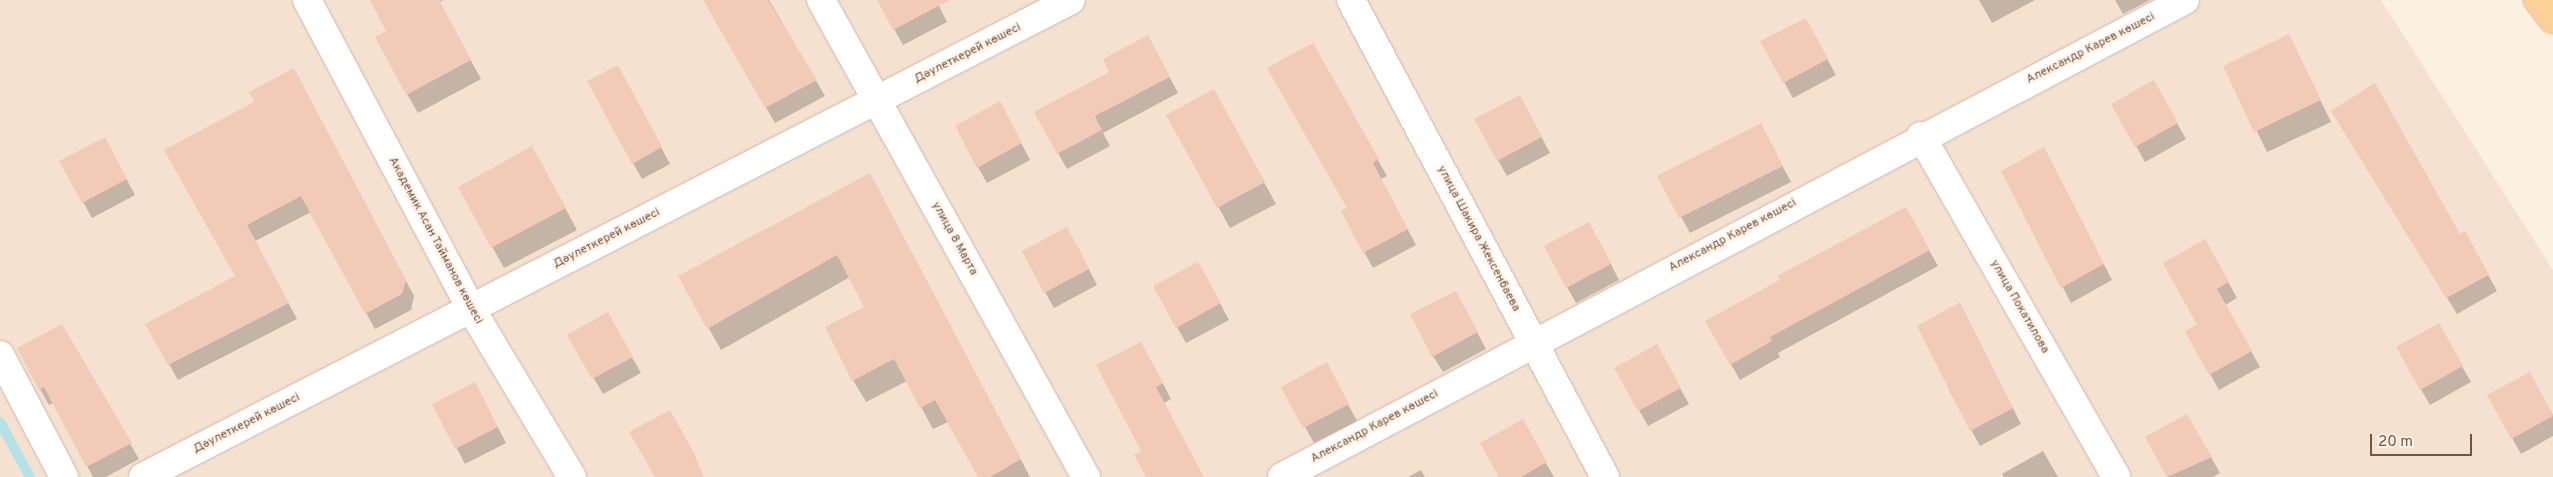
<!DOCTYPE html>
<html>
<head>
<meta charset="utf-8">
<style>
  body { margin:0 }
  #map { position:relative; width:2553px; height:477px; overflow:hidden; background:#fcf0e1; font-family:Overpass,sans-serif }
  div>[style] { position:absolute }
  .residential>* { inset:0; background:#f4e1cf }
  .shadow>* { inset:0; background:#0003 }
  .stream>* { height:10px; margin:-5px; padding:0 5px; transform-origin:5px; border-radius:5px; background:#b5e2e6 }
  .building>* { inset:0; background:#f2cbb8 }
  .roads { filter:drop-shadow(0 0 1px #d0b8ab) drop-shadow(0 0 1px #d0b8ab) }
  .minor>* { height:28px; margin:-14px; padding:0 14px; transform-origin:14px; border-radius:14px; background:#fff }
  .major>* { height:28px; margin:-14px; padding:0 14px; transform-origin:14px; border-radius:14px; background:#fdd098 }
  span { translate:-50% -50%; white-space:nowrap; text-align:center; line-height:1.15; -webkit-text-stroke:4.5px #fff4e7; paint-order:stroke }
  .street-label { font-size:12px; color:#745447 }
  .scale { position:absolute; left:2370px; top:434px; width:102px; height:22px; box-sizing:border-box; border:2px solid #745447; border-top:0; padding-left:6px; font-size:15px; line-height:18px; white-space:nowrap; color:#745447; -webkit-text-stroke:4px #fff4e7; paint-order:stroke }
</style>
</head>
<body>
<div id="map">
  <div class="residential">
    <i style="clip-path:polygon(0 0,2381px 0,2553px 270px,2553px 477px,0 477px)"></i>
  </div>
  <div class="shadow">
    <i style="clip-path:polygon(371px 0,443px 0,439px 2px,481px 79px,418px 113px,407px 94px,388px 31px)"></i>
    <i style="clip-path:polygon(710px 0,769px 0,825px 96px,775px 123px,706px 3px)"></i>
    <i style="clip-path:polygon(878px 0,936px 0,947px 22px,903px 45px)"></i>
    <i style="clip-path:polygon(1979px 0,2035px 0,1992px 23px)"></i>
    <i style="clip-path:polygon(2115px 0,2150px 0,2123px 14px)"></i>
    <i style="clip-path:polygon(1814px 35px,1836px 75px,1793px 98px,1762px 42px)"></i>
    <i style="clip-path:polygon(2289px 36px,2331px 122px,2267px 152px,2225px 66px)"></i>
    <i style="clip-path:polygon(1312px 45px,1387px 176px,1381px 179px,1416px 245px,1373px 268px,1342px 212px,1349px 208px)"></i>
    <i style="clip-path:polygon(1156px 52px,1178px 93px,1103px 133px,1110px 146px,1067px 169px,1058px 153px)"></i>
    <i style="clip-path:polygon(2153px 81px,2186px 139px,2145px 162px,2113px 104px)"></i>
    <i style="clip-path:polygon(626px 82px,670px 164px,642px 179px,633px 163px)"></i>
    <i style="clip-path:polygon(302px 85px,414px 296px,411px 310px,375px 329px,311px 212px,255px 241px,297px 319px,178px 380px,147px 324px,237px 277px,255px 102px)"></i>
    <i style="clip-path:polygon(1225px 112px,1276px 204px,1230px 228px,1168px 116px)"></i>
    <i style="clip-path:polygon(1528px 112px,1550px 153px,1507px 176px,1498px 160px)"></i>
    <i style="clip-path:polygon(1009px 119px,1030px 160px,987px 183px,978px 167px)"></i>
    <i style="clip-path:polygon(2342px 127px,2460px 236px,2465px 233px,2497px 291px,2457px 314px)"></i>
    <i style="clip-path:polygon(1769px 141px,1791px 182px,1690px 233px,1659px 176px)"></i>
    <i style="clip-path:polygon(113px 154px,135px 195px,92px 218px,61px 162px)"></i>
    <i style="clip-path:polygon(2052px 164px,2112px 280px,2071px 303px,2002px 171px)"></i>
    <i style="clip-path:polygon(544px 169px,577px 230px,504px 268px,459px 187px)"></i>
    <i style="clip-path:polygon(882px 197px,1030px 477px,980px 477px,948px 422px,933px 429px,907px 381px,866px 402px,853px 380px,866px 308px,850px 277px,721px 350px,680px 277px)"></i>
    <i style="clip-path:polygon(1905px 208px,1938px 266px,1778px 353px,1780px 357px,1740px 380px,1707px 322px)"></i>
    <i style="clip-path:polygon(1598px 239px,1619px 280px,1576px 303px,1567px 287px)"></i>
    <i style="clip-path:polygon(2205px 241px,2237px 298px,2225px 305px,2260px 367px,2219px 390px,2187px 332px,2199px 325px)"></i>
    <i style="clip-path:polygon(1076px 244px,1097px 285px,1054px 308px,1023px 252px)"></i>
    <i style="clip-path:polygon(1207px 279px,1229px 320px,1186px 343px,1177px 327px)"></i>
    <i style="clip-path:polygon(1464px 308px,1486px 349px,1443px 372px,1433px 356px)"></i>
    <i style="clip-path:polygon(607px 314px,641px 373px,603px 394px,569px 336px)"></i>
    <i style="clip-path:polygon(1968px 320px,2021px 424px,1980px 446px,1948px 388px)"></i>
    <i style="clip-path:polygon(61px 325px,139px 459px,106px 477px,93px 477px,54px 403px,49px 405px,40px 389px)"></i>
    <i style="clip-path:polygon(2438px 325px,2471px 382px,2430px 405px,2397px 347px)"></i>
    <i style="clip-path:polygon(1656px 346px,1689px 404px,1648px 426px,1616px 369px)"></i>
    <i style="clip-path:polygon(1150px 359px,1171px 399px,1164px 403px,1203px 477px,1147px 477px,1143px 452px)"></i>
    <i style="clip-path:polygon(2529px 373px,2553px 415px,2553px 436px,2521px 454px,2489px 396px)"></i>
    <i style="clip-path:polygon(1335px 380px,1357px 421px,1314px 443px,1283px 387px)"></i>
    <i style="clip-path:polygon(475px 383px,506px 443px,465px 464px,434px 404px)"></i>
    <i style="clip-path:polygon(2187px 415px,2220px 473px,2213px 477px,2168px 477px,2146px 438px)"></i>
    <i style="clip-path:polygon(1522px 421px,1554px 477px,1500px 477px)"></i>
    <i style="clip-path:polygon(2043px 451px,2058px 477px,2004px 477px,2002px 474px)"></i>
    <i style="clip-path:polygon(1421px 470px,1425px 477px,1408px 477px)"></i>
  </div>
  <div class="stream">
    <i style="left:0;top:422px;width:63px;rotate:61.4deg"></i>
  </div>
  <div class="building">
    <i style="clip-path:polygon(370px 0,439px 0,471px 60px,406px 95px,375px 37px,386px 31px)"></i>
    <i style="clip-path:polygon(703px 0,768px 0,817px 80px,765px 108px)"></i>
    <i style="clip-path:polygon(877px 0,950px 0,893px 30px)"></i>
    <i style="clip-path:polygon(1806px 18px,1828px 59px,1783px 83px,1760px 41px)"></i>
    <i style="clip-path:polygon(2289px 34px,2321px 100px,2254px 132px,2223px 66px)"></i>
    <i style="clip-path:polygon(1148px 35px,1170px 77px,1095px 116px,1102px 130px,1057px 154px,1034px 112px,1109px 72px,1103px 59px)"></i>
    <i style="clip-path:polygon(1313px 43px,1379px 159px,1373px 163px,1408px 229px,1363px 253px,1341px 211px,1347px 208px,1267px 68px)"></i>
    <i style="clip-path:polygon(618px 65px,662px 147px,632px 164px,587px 81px)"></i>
    <i style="clip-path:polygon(294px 68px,406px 280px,402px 294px,365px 314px,301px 196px,247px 225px,289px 303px,168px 365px,145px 324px,235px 276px,164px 150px,254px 102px,249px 92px)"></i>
    <i style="clip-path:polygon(2154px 80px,2178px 123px,2135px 147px,2111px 104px)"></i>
    <i style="clip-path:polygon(2375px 83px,2460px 234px,2465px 231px,2489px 275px,2446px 298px,2331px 111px)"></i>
    <i style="clip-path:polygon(1214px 89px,1265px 182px,1217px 208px,1166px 115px)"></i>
    <i style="clip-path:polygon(1520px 95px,1542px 137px,1497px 161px,1474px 119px)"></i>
    <i style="clip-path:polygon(1000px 101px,1022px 143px,977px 168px,955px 126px)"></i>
    <i style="clip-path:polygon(1761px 123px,1783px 166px,1679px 218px,1657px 176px)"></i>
    <i style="clip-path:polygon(105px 137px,127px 179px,82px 203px,59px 161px)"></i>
    <i style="clip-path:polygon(532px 146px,566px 208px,491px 248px,458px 187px)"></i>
    <i style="clip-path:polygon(2044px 147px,2104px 264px,2061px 288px,2001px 171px)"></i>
    <i style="clip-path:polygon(870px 173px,1021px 459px,990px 477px,978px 477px,935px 400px,920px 408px,894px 359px,852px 381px,825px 327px,864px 307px,837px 255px,707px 329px,678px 276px)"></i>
    <i style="clip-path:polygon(1906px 207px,1930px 250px,1770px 337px,1772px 341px,1730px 365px,1705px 321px,1780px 280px,1777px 276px)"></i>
    <i style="clip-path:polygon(1589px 222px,1611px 264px,1566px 288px,1544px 246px)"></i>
    <i style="clip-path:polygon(1067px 227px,1089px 269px,1044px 293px,1022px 251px)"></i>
    <i style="clip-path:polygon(2205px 239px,2229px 282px,2217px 289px,2252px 351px,2209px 375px,2185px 331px,2197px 325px,2163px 263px)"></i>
    <i style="clip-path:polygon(1198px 262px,1221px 303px,1176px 328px,1153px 286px)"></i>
    <i style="clip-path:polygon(1456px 291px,1478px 332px,1432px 357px,1410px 314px)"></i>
    <i style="clip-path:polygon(1960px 302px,2013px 408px,1970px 431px,1917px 326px)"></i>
    <i style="clip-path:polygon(608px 312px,633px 357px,592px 379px,567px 335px)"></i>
    <i style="clip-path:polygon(2439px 323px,2463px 366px,2420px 390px,2396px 347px)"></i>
    <i style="clip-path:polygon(62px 324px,132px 443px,86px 467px,44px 387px,39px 390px,17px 348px)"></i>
    <i style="clip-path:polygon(1141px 342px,1163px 383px,1156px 387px,1204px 477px,1146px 477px,1134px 455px,1141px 451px,1096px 365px)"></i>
    <i style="clip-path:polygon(1657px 344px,1681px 388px,1638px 411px,1614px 368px)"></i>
    <i style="clip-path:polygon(1327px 362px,1349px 404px,1303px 428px,1281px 387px)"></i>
    <i style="clip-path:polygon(2530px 372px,2553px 416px,2511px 439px,2487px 395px)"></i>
    <i style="clip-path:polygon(475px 382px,498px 427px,455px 449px,432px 404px)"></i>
    <i style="clip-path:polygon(670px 410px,694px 453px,704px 477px,655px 477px,629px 432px)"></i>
    <i style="clip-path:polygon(2187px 414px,2212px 457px,2167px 477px,2145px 437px)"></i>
    <i style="clip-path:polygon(1523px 419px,1547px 462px,1521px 477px,1499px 477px,1480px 443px)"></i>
  </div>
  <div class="roads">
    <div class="minor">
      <i style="left:307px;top:0;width:350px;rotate:62deg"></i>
      <i style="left:471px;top:309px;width:196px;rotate:59deg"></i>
      <i style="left:821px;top:0;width:546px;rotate:60.95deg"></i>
      <i style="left:1351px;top:0;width:540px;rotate:61.96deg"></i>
      <i style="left:1921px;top:136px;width:393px;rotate:60.2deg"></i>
      <i style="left:0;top:355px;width:138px;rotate:62.3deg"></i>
      <i style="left:143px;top:477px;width:1043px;rotate:-27.2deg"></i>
      <i style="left:1282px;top:477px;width:1021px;rotate:-27.84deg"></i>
    </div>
    <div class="major">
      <i style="left:2538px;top:0;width:24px;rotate:52deg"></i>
    </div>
  </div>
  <div class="street-label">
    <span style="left:2091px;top:49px;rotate:-27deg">Александр Карев көшесі</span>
    <span style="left:968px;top:54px;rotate:-27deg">Дәулеткерей көшесі</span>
    <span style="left:1733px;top:236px;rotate:-28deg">Александр Карев көшесі</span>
    <span style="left:607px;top:239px;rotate:-27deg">Дәулеткерей көшесі</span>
    <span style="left:954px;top:239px;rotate:61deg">улица 8 Марта</span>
    <span style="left:1478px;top:239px;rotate:62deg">улица Шакира Жексенбаева</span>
    <span style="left:435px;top:241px;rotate:62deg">Академик Асан Тайманов көшесі</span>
    <span style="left:2019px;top:307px;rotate:60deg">улица Покатилова</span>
    <span style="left:247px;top:424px;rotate:-27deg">Дәулеткерей көшесі</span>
    <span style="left:1375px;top:427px;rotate:-28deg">Александр Карев көшесі</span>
  </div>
  <div class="scale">20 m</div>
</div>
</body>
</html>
